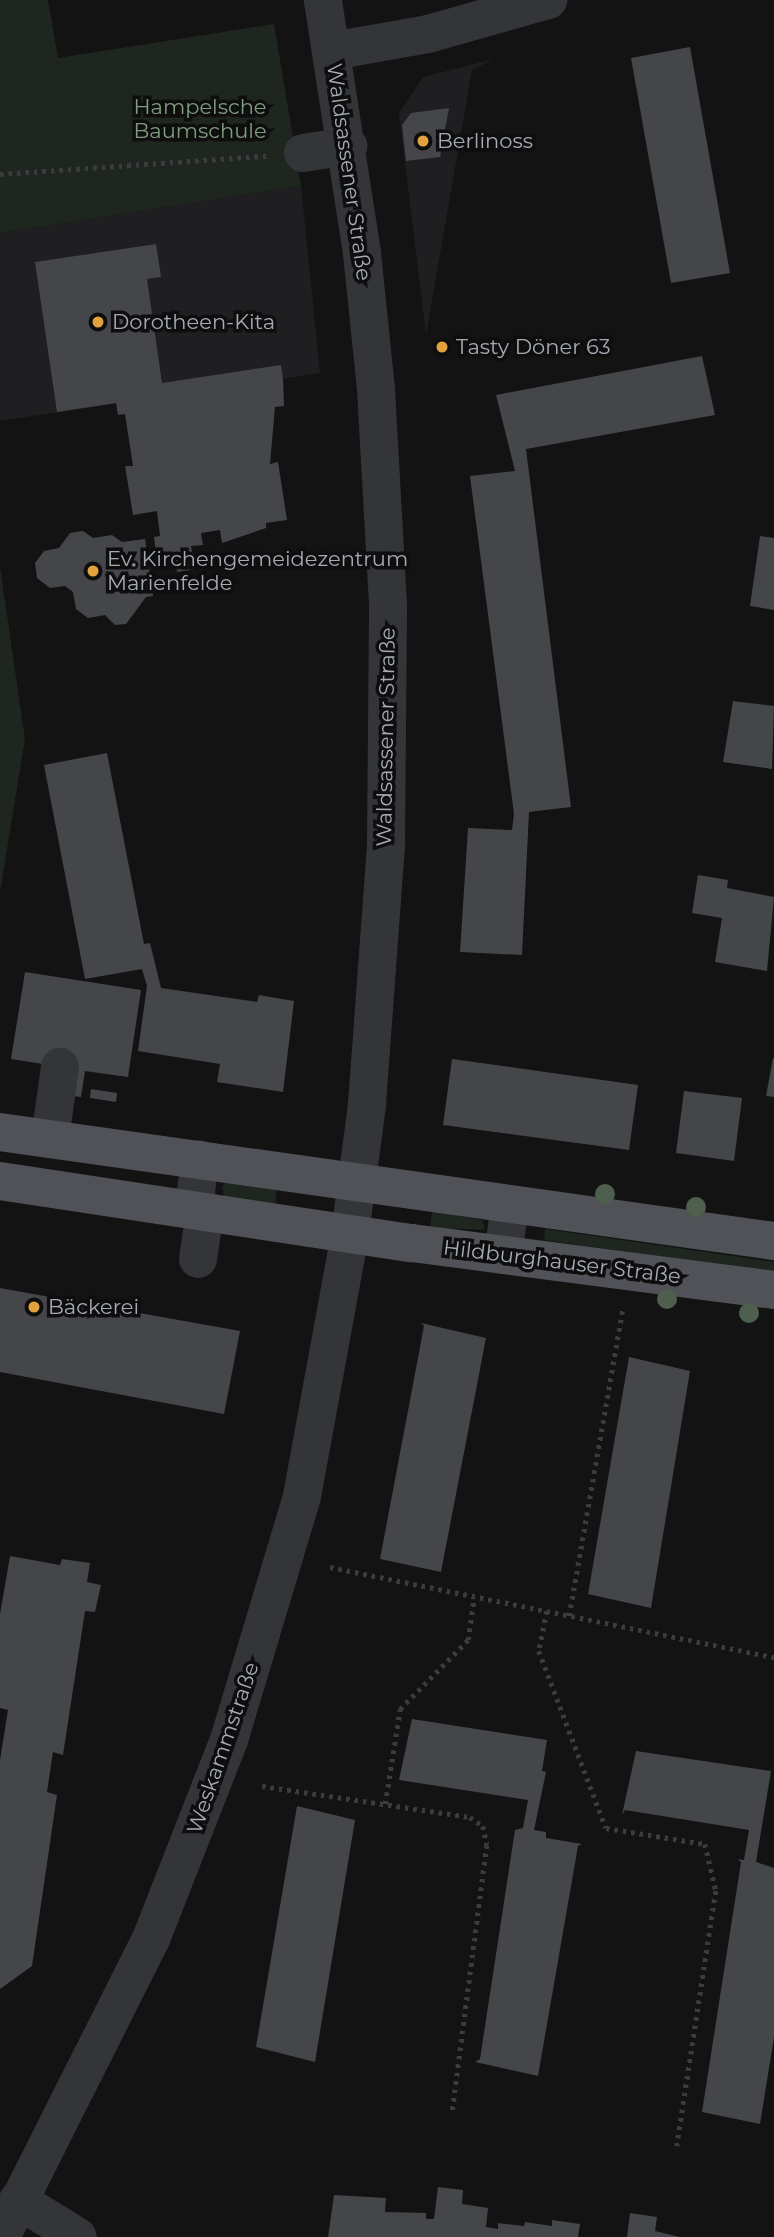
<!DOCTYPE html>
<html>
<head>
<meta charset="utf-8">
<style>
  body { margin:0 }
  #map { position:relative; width:774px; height:2237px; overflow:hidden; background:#131314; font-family:Montserrat,sans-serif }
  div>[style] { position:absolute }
  .built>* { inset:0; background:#1f1f21 }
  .green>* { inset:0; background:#1f2620 }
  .building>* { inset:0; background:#444649 }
  .path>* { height:4.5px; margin-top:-2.25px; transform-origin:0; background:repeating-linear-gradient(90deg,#3a3c40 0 3.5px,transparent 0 8.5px) }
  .minor>* { height:38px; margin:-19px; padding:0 19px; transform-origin:19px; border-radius:19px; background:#343539 }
  .major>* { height:38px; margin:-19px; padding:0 19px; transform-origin:19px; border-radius:19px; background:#505257 }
  .trees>* { width:20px; height:20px; margin:-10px; border-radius:50%; background:#4e5f4e }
  .dots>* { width:19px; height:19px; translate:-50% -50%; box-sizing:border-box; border:4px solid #0e0e0f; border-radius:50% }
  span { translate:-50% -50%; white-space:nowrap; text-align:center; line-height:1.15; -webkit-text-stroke:7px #0e0e0f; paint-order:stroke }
  .park-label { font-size:21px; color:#7e9d7e }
  .poi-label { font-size:21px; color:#a5aab3 }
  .left { translate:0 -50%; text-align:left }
  .street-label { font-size:21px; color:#a5aab3 }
</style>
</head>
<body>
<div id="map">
  <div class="built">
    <i style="clip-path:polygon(494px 59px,472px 70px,426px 335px,399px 113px,423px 77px)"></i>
    <i style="clip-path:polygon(301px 186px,320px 373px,0 421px,0 233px)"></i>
  </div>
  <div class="green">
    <i style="clip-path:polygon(0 0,48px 0,58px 58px,274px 24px,301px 186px,0 233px)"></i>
    <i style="clip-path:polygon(0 567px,25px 739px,0 892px)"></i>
    <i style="clip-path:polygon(226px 1182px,277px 1188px,275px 1205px,224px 1196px,222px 1187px)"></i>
    <i style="clip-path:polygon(432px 1211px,482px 1220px,485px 1230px,430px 1228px)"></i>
    <i style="clip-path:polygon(545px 1229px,774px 1262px,774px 1272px,544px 1240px)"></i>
  </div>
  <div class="building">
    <i style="clip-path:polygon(690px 47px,730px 273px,671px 283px,631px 58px)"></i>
    <i style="clip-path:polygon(449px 108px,440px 157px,406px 161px,402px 125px,411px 113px)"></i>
    <i style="clip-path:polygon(156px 244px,161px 277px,147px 279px,162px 383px,281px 365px,283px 379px,284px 406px,275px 407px,270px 464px,278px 462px,287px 520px,266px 523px,266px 528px,222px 543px,220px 530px,201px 533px,203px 545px,191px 546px,195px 569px,177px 572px,176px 565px,158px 568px,154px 537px,160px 536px,157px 511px,133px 515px,125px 466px,133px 466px,125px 414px,118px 415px,116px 403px,57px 412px,35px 262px)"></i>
    <i style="clip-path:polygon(702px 356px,715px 415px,526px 449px,571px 807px,529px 812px,522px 955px,460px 952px,468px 828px,512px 830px,514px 814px,470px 476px,515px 471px,496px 395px)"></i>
    <i style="clip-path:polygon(83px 531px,93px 538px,112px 535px,122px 542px,145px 539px,153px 596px,146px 597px,126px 624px,115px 625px,105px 615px,88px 618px,76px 609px,73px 592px,65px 586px,50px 588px,37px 578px,35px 563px,44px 551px,59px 548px,70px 533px)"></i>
    <i style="clip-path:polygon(760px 536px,774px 538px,774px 610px,750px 606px)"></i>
    <i style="clip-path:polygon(733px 701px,774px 706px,772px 769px,723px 762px)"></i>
    <i style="clip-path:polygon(107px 753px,144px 944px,150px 943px,161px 988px,257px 1002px,259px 995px,294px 1001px,283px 1092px,217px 1082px,220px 1064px,138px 1051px,147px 986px,142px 969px,85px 979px,44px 765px)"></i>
    <i style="clip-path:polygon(698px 875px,728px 880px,727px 888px,774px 897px,767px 971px,715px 962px,722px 918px,692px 913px)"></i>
    <i style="clip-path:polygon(25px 972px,141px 990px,128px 1077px,85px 1071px,81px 1097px,73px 1096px,68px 1068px,11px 1059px)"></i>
    <i style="clip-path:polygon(773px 1058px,774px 1058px,774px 1097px,766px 1096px)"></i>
    <i style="clip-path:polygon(452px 1059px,638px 1085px,629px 1150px,443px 1125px)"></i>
    <i style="clip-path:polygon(91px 1089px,117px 1093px,116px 1102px,90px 1098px)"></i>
    <i style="clip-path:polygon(684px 1091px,742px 1098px,734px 1161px,676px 1153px)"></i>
    <i style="clip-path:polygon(0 1288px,240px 1331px,224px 1414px,0 1372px)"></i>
    <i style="clip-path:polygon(421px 1323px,486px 1338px,441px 1572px,380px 1559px,424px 1326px)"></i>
    <i style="clip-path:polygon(629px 1357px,690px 1371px,651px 1608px,588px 1594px)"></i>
    <i style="clip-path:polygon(10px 1556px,60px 1565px,62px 1559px,90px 1563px,87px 1582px,101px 1585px,95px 1612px,85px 1611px,63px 1755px,53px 1752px,47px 1792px,57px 1795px,32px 1966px,0 1989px,0 1760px,8px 1710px,0 1708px,0 1614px)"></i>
    <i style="clip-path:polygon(412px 1719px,547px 1740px,542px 1771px,546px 1772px,534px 1830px,546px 1832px,546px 1838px,582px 1844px,578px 1846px,538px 2076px,475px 2062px,480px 2059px,515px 1830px,523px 1828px,528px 1800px,399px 1780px)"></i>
    <i style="clip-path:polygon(636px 1751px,771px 1771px,756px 1862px,774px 1868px,774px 2037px,760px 2124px,702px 2112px,741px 1862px,738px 1859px,744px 1860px,749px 1830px,625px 1810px,622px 1815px)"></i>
    <i style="clip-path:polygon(297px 1806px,355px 1820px,315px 2062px,256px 2047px)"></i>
    <i style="clip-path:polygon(438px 2187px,463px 2190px,462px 2204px,488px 2208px,486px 2227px,498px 2229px,498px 2223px,524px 2226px,525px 2222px,552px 2226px,552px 2220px,580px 2224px,578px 2237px,328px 2237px,334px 2195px,386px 2198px,385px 2212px,426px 2213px,426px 2219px,434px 2219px)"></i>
    <i style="clip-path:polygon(630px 2213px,657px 2217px,655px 2231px,680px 2237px,627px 2237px)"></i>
  </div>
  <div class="path">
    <i style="left:0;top:174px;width:268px;rotate:-3.9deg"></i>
    <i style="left:330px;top:1567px;width:453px;rotate:11.5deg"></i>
    <i style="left:547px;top:1611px;width:41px;rotate:101.3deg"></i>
    <i style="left:539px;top:1651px;width:189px;rotate:69.3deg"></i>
    <i style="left:606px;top:1828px;width:100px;rotate:9.2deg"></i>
    <i style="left:705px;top:1844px;width:48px;rotate:76.8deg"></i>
    <i style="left:716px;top:1891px;width:258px;rotate:98.7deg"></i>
    <i style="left:569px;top:1616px;width:310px;rotate:-80.1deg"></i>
    <i style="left:262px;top:1786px;width:210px;rotate:8.5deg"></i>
    <i style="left:470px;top:1817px;width:16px;rotate:35deg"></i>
    <i style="left:483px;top:1826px;width:19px;rotate:78deg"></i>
    <i style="left:487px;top:1845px;width:270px;rotate:97.4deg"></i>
    <i style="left:385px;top:1804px;width:96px;rotate:-81deg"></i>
    <i style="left:400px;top:1709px;width:97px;rotate:-45.4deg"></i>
    <i style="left:468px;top:1640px;width:43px;rotate:-82.1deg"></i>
  </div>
  <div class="minor">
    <i style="left:332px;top:51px;width:97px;rotate:-10deg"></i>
    <i style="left:428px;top:34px;width:125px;rotate:-15.8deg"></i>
    <i style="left:303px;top:153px;width:46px;rotate:-8.8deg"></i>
    <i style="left:50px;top:1139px;width:73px;rotate:-82.1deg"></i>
    <i style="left:194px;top:1209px;width:50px;rotate:-83.2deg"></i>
    <i style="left:503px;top:1255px;width:51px;rotate:-82.2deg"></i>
    <i style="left:198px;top:1259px;width:49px;rotate:-81.7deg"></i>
    <i style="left:18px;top:2200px;width:70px;rotate:31.7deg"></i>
    <i style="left:1px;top:2237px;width:334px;rotate:-63.3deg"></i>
    <i style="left:151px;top:1939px;width:214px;rotate:-68.6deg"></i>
    <i style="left:229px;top:1740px;width:255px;rotate:-73.3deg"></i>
    <i style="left:302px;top:1496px;width:266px;rotate:-79.6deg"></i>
    <i style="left:350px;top:1234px;width:131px;rotate:-82.5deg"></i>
    <i style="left:367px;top:1104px;width:262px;rotate:-85.8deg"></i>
    <i style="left:386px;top:843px;width:239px;rotate:-89.5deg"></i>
    <i style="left:388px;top:604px;width:215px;rotate:-93.2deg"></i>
    <i style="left:376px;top:389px;width:137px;rotate:-95.9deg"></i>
    <i style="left:362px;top:253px;width:256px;rotate:-98.8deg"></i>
  </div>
  <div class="major">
    <i style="left:0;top:1132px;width:782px;rotate:8.02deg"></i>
    <i style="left:0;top:1181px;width:417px;rotate:8.6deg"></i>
    <i style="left:412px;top:1243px;width:365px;rotate:7.4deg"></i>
  </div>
  <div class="trees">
    <i style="left:605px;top:1194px"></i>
    <i style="left:696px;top:1207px"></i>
    <i style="left:667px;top:1299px"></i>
    <i style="left:749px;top:1313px"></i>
  </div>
  <div class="dots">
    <i style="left:423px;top:141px;background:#e2a23d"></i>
    <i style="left:98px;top:322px;background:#e2a23d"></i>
    <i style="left:442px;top:347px;background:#e2a23d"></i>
    <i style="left:93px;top:571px;background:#e2a23d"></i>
    <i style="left:34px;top:1307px;background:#e2a23d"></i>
  </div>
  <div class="park-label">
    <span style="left:200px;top:119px">Hampelsche<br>Baumschule</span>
  </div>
  <div class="poi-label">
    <span class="left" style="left:437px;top:141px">Berlinoss</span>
    <span class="left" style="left:112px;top:322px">Dorotheen-Kita</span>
    <span class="left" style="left:456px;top:347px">Tasty Döner 63</span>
    <span class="left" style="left:107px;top:571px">Ev. Kirchengemeidezentrum<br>Marienfelde</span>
    <span class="left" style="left:48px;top:1307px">Bäckerei</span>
  </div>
  <div class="street-label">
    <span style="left:349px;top:172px;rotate:82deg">Waldsassener Straße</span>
    <span style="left:386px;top:737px;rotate:-89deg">Waldsassener Straße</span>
    <span style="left:562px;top:1262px;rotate:7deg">Hildburghauser Straße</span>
    <span style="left:223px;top:1748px;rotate:-71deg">Weskammstraße</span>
  </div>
</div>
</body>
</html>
